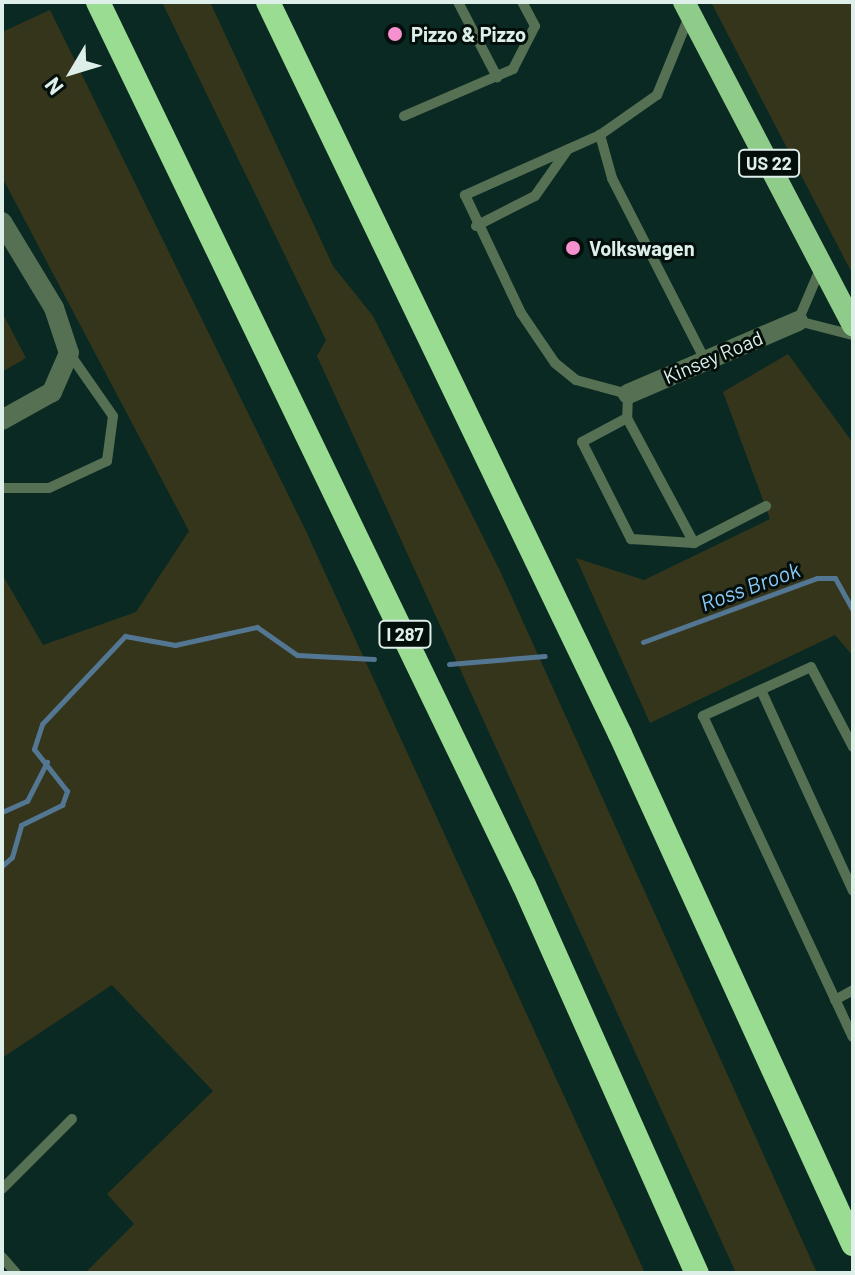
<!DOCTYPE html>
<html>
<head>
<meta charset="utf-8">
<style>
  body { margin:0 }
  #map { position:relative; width:855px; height:1275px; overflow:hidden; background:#0a2922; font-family:Barlow,sans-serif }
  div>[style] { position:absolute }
  .green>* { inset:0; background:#35351b }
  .stream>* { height:5px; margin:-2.5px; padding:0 2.5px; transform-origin:2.5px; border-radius:2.5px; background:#537793 }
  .service>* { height:10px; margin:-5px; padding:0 5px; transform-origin:5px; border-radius:5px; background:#567053 }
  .minor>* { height:20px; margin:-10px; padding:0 10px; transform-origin:10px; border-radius:10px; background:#567053 }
  .tertiary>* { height:20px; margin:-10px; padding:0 10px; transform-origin:10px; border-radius:10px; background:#567053 }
  .trunk>* { height:22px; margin:-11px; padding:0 11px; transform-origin:11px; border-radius:11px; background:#90cc89 }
  .motorway>* { height:24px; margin:-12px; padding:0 12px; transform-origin:12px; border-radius:12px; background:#9adc92 }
  .dots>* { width:22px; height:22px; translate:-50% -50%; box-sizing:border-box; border:4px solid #040f0c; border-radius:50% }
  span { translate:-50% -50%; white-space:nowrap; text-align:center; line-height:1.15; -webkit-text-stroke:6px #040f0c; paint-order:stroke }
  .shield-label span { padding:2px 6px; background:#040f0c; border:2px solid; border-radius:6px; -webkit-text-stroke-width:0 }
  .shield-label { font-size:18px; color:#deefea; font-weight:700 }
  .poi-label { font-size:20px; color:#deefea; font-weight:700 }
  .left { translate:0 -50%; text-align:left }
  .street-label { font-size:20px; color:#deefea }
  .water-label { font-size:22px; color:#8cc9f7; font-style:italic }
  .frame { position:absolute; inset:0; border:4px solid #deefea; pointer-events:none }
  .north { position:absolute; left:32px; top:32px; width:80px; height:80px; -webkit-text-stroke:6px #040f0c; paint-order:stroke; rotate:232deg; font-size:22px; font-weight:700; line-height:32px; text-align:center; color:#deefea }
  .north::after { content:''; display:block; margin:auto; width:28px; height:36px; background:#deefea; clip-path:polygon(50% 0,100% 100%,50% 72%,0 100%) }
</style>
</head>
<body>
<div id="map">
  <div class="green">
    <i style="clip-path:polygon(162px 2px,210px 2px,333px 266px,373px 316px,501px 573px,817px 1273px,736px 1273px,317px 356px,326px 340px)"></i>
    <i style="clip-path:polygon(711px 2px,853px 2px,853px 275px)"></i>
    <i style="clip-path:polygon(50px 10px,305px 529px,645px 1273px,85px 1273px,134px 1224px,107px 1194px,213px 1091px,112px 985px,2px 1058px,2px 574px,43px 645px,136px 612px,189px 531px,2px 177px,2px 32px)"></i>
    <i style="clip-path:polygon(2px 312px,26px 358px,2px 372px)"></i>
    <i style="clip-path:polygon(788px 354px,853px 443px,853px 656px,835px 635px,650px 723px,576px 558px,644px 580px,770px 519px,723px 392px)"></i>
  </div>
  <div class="stream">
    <i style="left:643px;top:642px;width:185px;rotate:-20.2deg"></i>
    <i style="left:817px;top:578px;width:18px"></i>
    <i style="left:835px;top:578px;width:37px;rotate:61deg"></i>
    <i style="left:449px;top:664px;width:96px;rotate:-4.8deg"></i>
    <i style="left:2px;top:812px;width:27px;rotate:-24deg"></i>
    <i style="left:27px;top:801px;width:44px;rotate:-62.9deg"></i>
    <i style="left:2px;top:866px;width:13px;rotate:-42deg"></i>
    <i style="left:12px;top:857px;width:33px;rotate:-74deg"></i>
    <i style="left:21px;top:825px;width:46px;rotate:-26deg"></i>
    <i style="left:62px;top:805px;width:15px;rotate:-70deg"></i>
    <i style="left:67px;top:791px;width:53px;rotate:-128.2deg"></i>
    <i style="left:34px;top:749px;width:26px;rotate:-72deg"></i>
    <i style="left:42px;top:724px;width:121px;rotate:-46.7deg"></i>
    <i style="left:125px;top:636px;width:51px;rotate:10.2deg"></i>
    <i style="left:175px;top:645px;width:84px;rotate:-12.4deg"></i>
    <i style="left:257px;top:627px;width:49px;rotate:35deg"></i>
    <i style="left:297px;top:655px;width:77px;rotate:3deg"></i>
  </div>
  <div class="service">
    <i style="left:458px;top:2px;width:85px;rotate:62.5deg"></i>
    <i style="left:404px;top:116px;width:119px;rotate:-23.3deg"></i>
    <i style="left:513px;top:69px;width:48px;rotate:-62.9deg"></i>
    <i style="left:535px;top:26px;width:27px;rotate:-118deg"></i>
    <i style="left:600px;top:135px;width:70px;rotate:-35.1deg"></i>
    <i style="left:657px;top:95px;width:82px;rotate:-67.8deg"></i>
    <i style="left:476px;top:226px;width:66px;rotate:-27deg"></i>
    <i style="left:535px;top:196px;width:57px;rotate:-54.9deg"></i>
    <i style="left:821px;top:267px;width:59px;rotate:113.1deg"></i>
    <i style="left:798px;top:321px;width:57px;rotate:14.3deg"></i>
    <i style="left:705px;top:360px;width:204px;rotate:-117.1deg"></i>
    <i style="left:612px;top:178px;width:45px;rotate:-105.6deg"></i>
    <i style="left:600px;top:135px;width:148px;rotate:156deg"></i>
    <i style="left:465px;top:195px;width:131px;rotate:64.6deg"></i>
    <i style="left:521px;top:313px;width:60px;rotate:55.8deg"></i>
    <i style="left:555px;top:363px;width:27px;rotate:39deg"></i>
    <i style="left:576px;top:380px;width:54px;rotate:15.1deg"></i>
    <i style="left:628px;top:394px;width:24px;rotate:92deg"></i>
    <i style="left:627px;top:418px;width:51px;rotate:151.9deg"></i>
    <i style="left:582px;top:442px;width:109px;rotate:63.2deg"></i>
    <i style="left:631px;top:539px;width:63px;rotate:3.6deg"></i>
    <i style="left:694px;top:543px;width:81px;rotate:-27.2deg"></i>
    <i style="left:627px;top:418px;width:142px;rotate:61.8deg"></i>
    <i style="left:2px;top:488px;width:47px"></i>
    <i style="left:49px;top:488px;width:64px;rotate:-25deg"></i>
    <i style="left:107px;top:461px;width:45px;rotate:-82.4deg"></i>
    <i style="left:113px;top:416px;width:77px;rotate:-124.9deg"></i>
    <i style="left:761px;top:690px;width:221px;rotate:65.4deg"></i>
    <i style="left:853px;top:747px;width:90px;rotate:-117.7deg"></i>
    <i style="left:811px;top:667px;width:119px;rotate:155.6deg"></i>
    <i style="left:703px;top:716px;width:354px;rotate:65deg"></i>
    <i style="left:835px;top:1000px;width:21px;rotate:-29deg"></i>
    <i style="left:2px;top:1189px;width:99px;rotate:-45deg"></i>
    <i style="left:2px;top:1257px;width:21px;rotate:49deg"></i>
  </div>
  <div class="minor">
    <i style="left:628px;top:394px;width:185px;rotate:-23.2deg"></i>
  </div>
  <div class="tertiary">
    <i style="left:2px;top:222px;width:100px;rotate:58.8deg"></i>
    <i style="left:54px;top:308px;width:47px;rotate:71.6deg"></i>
    <i style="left:69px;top:353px;width:43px;rotate:113.6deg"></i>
    <i style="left:52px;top:392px;width:57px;rotate:150.8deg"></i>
  </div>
  <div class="trunk">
    <i style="left:684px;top:2px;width:365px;rotate:62.4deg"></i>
  </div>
  <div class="motorway">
    <i style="left:98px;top:2px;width:980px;rotate:64.25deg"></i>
    <i style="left:524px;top:885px;width:425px;rotate:66deg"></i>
    <i style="left:268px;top:2px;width:812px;rotate:64.32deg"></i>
    <i style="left:620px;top:734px;width:561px;rotate:65.45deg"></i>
  </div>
  <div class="dots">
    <i style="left:395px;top:34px;background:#f690cf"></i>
    <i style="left:573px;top:248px;background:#f690cf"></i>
  </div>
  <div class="shield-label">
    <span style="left:769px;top:163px">US 22</span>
    <span style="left:405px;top:634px">I 287</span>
  </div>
  <div class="poi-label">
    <span class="left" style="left:411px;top:34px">Pizzo &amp; Pizzo</span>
    <span class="left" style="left:589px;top:248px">Volkswagen</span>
  </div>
  <div class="street-label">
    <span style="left:713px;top:357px;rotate:-23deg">Kinsey Road</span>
  </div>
  <div class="water-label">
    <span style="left:750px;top:586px;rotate:-20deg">Ross Brook</span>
  </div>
  <div class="frame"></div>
  <div class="north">N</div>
</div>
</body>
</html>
